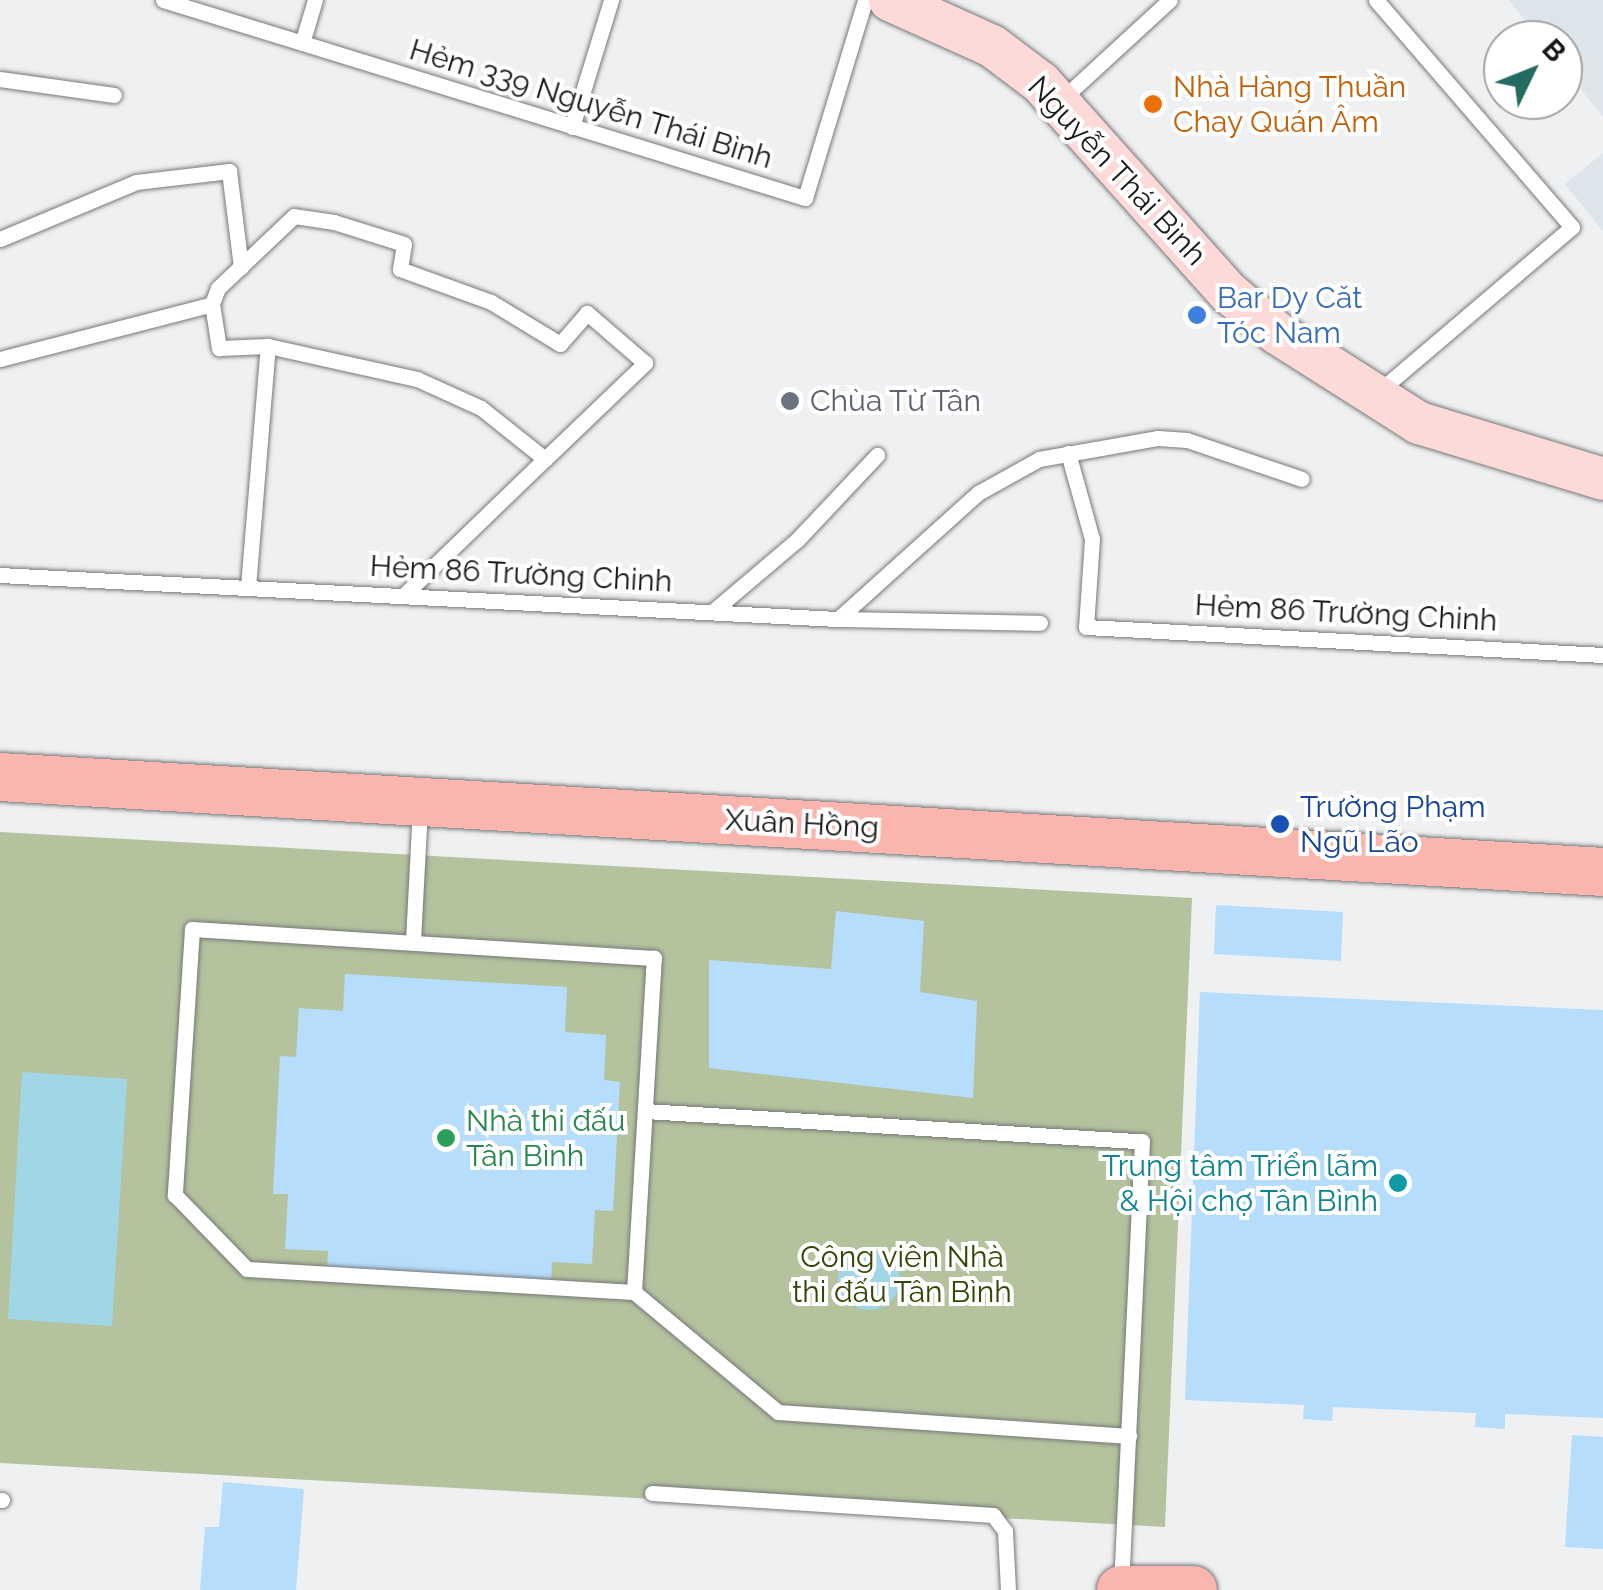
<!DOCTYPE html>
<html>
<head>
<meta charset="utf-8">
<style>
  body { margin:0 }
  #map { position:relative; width:1603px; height:1590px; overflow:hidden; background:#eff0f1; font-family:Raleway,sans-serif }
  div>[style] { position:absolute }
  .built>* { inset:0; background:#dde5eb }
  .green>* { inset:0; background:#b4c39e }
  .water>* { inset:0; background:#a1d6e7 }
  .round { border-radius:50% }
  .building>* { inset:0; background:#b6ddfc }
  .roads { filter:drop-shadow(0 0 2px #777879) drop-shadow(0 0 2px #777879) }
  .lane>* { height:15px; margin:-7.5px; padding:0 7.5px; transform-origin:7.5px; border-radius:7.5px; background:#fff }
  .secondary>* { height:42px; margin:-21px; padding:0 21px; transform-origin:21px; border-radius:21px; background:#fddad7 }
  .primary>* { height:48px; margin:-24px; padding:0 24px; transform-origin:24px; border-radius:24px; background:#fbb5af }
  .dots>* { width:28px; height:28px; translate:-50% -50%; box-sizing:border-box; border:5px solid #fff; border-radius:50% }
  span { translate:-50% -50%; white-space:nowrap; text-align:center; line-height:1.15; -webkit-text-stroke:8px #fff; paint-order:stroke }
  .food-label { font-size:30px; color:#c56008 }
  .left { translate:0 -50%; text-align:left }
  .street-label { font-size:30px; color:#191919 }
  .shop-label { font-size:30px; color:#366cbe }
  .worship-label { font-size:30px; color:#5b616d }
  .transit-label { font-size:30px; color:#164399 }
  .leisure-label { font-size:30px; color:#27864d }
  .culture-label { font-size:30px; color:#0d838f }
  .right { translate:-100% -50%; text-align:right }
  .park-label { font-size:30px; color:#334603 }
  .north { position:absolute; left:1483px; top:20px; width:100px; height:100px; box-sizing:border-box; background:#fff; border:2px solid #a3a3a3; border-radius:50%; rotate:47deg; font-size:28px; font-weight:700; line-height:40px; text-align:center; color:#191919 }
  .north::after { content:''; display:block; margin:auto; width:35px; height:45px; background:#236a60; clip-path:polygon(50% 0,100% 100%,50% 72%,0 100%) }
</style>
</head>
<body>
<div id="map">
  <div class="built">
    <i style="clip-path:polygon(1509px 0,1603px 0,1603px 117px,1563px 67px,1563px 40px,1541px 40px)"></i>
    <i style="clip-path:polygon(1603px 153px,1603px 231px,1565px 184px)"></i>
  </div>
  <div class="green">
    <i style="clip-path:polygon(0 832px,1192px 898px,1165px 1527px,0 1463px)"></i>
  </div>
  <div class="water">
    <i style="clip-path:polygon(22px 1072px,127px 1079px,112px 1326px,8px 1319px)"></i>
    <i class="round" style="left:838px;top:1248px;width:62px;height:62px"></i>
  </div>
  <div class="building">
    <i style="clip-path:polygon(1216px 905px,1343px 912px,1341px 961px,1214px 954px)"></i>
    <i style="clip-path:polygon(836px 911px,924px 921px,920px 992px,977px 1001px,973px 1098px,709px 1068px,709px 960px,831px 969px)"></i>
    <i style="clip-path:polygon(345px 974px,567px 987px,565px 1032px,606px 1035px,604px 1080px,620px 1082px,613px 1211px,595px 1210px,592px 1264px,552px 1262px,551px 1286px,327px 1272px,328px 1251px,285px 1249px,288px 1194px,273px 1194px,280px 1056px,296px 1057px,299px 1008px,343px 1011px)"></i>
    <i style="clip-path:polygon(1200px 992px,1603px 1010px,1603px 1418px,1505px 1414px,1505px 1429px,1475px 1427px,1476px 1413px,1333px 1407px,1332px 1421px,1303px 1419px,1304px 1405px,1185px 1400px)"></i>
    <i style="clip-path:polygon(1572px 1435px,1603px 1437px,1603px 1549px,1565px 1547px)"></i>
    <i style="clip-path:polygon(223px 1482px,304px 1489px,296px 1590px,200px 1590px,205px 1527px,219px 1527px)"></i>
  </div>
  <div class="roads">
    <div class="lane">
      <i style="left:163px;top:0;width:672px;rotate:17.14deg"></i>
      <i style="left:805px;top:198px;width:207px;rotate:-73.1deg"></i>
      <i style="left:1376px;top:0;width:300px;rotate:49.2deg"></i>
      <i style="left:1572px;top:227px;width:257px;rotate:139.6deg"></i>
      <i style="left:302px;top:43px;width:45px;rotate:-73.2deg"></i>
      <i style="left:0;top:79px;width:115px;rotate:8deg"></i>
      <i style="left:1060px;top:101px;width:149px;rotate:-42.6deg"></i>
      <i style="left:572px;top:127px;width:133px;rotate:-72.9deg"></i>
      <i style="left:0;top:239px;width:147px;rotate:-22.7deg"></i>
      <i style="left:136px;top:182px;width:94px;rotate:-6.7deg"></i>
      <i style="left:229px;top:171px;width:97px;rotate:82.9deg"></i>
      <i style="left:0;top:359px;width:219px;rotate:-14.5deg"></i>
      <i style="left:1068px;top:453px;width:89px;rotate:74.4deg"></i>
      <i style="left:1092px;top:539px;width:88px;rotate:93.9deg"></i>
      <i style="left:1086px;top:627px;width:518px;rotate:3.1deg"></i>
      <i style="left:0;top:575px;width:839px;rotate:3.01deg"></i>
      <i style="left:838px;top:619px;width:202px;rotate:1.1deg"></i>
      <i style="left:248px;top:587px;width:242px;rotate:-85.3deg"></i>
      <i style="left:404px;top:595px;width:196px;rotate:-44deg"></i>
      <i style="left:545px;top:459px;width:139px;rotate:-43.8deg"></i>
      <i style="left:645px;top:363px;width:77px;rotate:-139.2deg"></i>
      <i style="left:587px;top:313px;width:41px;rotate:131.1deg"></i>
      <i style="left:560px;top:344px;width:81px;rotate:-148.7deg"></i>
      <i style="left:491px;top:302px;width:97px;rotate:-160.1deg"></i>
      <i style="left:400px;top:269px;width:25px;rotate:-81deg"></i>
      <i style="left:404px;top:244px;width:73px;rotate:-162.6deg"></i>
      <i style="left:334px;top:222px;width:40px;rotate:-171.5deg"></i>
      <i style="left:294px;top:216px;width:105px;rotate:136.5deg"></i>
      <i style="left:218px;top:288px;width:17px;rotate:111deg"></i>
      <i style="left:212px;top:304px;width:45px;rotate:81deg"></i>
      <i style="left:219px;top:348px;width:49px;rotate:-2.3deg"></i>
      <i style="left:268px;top:346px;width:153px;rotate:12.5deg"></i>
      <i style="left:417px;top:379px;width:70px;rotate:24.4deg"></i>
      <i style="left:481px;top:408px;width:82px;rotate:38.6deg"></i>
      <i style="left:712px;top:612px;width:111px;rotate:-40.3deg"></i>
      <i style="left:797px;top:540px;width:117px;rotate:-46.7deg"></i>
      <i style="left:838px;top:619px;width:188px;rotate:-42deg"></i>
      <i style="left:978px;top:493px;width:70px;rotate:-29.1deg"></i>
      <i style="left:1039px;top:459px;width:121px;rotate:-10deg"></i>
      <i style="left:1158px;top:438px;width:29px;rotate:4deg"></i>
      <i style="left:1187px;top:440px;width:121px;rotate:18.7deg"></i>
      <i style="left:413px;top:941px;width:135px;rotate:-87deg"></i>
      <i style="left:645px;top:1111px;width:498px;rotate:3.5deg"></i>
      <i style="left:1142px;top:1141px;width:445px;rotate:92.7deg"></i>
      <i style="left:634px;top:1292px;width:335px;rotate:-86.6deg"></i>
      <i style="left:654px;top:958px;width:463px;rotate:-176.4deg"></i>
      <i style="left:192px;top:929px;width:267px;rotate:93.7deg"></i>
      <i style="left:175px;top:1195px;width:103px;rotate:45.8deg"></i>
      <i style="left:247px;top:1269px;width:388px;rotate:3.4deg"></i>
      <i style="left:634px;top:1292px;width:187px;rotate:39.8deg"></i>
      <i style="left:778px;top:1412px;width:352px;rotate:3.9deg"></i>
      <i style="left:652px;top:1493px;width:342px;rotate:3.7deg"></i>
      <i style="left:993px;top:1515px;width:20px;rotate:53deg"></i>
      <i style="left:1005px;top:1531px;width:59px;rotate:87.1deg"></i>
      <i style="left:0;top:1500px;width:2px"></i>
    </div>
    <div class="secondary">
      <i style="left:890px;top:0;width:112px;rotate:24.3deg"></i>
      <i style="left:992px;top:46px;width:61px;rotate:37.1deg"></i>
      <i style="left:1041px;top:83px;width:280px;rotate:48.2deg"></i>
      <i style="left:1228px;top:292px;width:64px;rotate:39.9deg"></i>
      <i style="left:1277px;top:333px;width:168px;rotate:32.4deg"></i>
      <i style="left:1419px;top:423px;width:192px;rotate:16.9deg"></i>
    </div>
    <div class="primary">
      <i style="left:0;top:777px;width:1606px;rotate:3.39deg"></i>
      <i style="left:1121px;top:1590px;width:72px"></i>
    </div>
  </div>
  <div class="dots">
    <i style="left:1153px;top:104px;background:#e8710a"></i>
    <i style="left:1197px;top:315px;background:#3f7fe0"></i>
    <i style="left:790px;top:401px;background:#6b7280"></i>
    <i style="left:1280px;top:824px;background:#1a4fb4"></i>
    <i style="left:446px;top:1138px;background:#2e9e5b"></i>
    <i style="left:1398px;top:1183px;background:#0f9aa8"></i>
  </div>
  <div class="food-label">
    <span class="left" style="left:1173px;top:104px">Nhà Hàng Thuần<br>Chay Quán Âm</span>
  </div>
  <div class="street-label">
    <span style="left:591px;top:104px;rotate:17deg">Hẻm 339 Nguyễn Thái Bình</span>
    <span style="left:1117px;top:171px;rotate:47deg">Nguyễn Thái Bình</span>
    <span style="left:521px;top:574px;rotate:3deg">Hẻm 86 Trường Chinh</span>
    <span style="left:1346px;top:613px;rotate:3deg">Hẻm 86 Trường Chinh</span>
    <span style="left:802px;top:824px;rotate:3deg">Xuân Hồng</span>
  </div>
  <div class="shop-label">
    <span class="left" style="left:1217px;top:315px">Bar Dy Cǎt<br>Tóc Nam</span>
  </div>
  <div class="worship-label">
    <span class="left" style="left:810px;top:401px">Chùa Từ Tân</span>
  </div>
  <div class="transit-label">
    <span class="left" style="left:1300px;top:824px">Trường Phạm<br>Ngũ Lão</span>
  </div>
  <div class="leisure-label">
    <span class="left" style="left:466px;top:1138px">Nhà thi đấu<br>Tân Bình</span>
  </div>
  <div class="culture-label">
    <span class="right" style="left:1378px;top:1183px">Trung tâm Triển lãm<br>&amp; Hội chợ Tân Bình</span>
  </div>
  <div class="park-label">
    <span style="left:902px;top:1274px">Công viên Nhà<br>thi đấu Tân Bình</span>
  </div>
  <div class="north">B</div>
</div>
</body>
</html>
